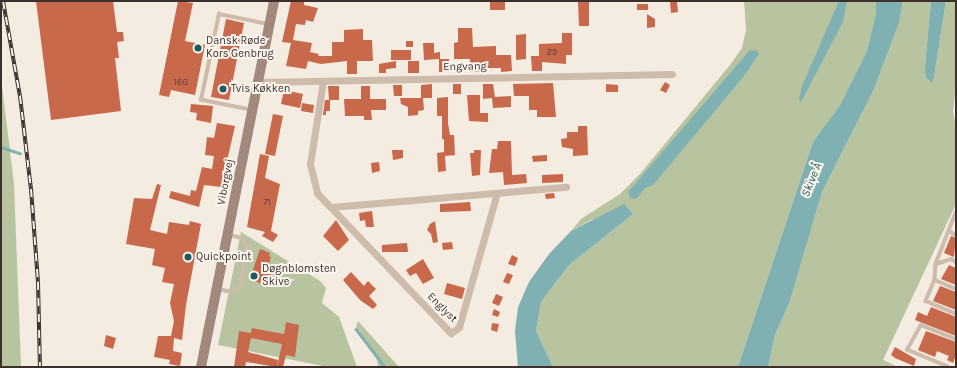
<!DOCTYPE html>
<html>
<head>
<meta charset="utf-8">
<style>
  body { margin:0 }
  #map { position:relative; width:957px; height:368px; overflow:hidden; background:#f4ebe1; font-family:Karla,sans-serif }
  div>[style] { position:absolute }
  .green>* { inset:0; background:#b8c4a0 }
  .water>* { inset:0; background:#7fb0b2 }
  .stream>* { height:2.5px; margin:-1.25px; padding:0 1.25px; transform-origin:1.25px; border-radius:1.25px; background:#7fb0b2 }
  .building>* { inset:0; background:#c8694b }
  .lane>* { height:3.5px; margin:-1.75px; padding:0 1.75px; transform-origin:1.75px; border-radius:1.75px; background:#cdbbac }
  .street>* { height:7px; margin:-3.5px; padding:0 3.5px; transform-origin:3.5px; border-radius:3.5px; background:#cdbbac }
  .secondary>* { height:10px; margin:-5px; padding:0 5px; transform-origin:5px; border-radius:5px; background:#a18a7d }
  .rail>* { height:4px; margin-top:-2px; transform-origin:0; background:repeating-linear-gradient(90deg,#fbf5ee 0 8px,#3b302b 0 16px); box-sizing:border-box; border-block:1px solid #3b302b }
  .dots>* { width:11px; height:11px; translate:-50% -50%; box-sizing:border-box; border:2px solid #fbf5ee; border-radius:50% }
  span { translate:-50% -50%; white-space:nowrap; text-align:center; line-height:1.15; -webkit-text-stroke:4px #fbf5ee; paint-order:stroke }
  .number-label { font-size:9px; color:#5e3e33 }
  .number-label span { -webkit-text-stroke-width:0 }
  .poi-label { font-size:11px; color:#3b302b }
  .left { translate:0 -50%; text-align:left }
  .street-label { font-size:11px; color:#3b302b }
  .water-label { font-size:12px; color:#1f5a5e; font-style:italic }
  .frame { position:absolute; inset:0; border:2px solid #3b302b; pointer-events:none }
</style>
</head>
<body>
<div id="map">
  <div class="green">
    <i style="clip-path:polygon(744px 1px,876px 1px,876px 13px,867px 51px,840px 105px,813px 142px,738px 367px,553px 367px,536px 331px,541px 302px,569px 265px,633px 214px,591px 220px,571px 231px,581px 219px,620px 194px,640px 174px,730px 65px,742px 48px,746px 30px)"></i>
    <i style="clip-path:polygon(903px 1px,931px 1px,925px 66px,933px 83px,946px 1px,956px 1px,956px 85px,953px 112px,956px 126px,956px 204px,883px 360px,898px 367px,768px 367px,775px 335px,790px 301px,822px 192px,874px 89px,899px 23px)"></i>
    <i style="clip-path:polygon(1px 78px,14px 184px,21px 367px,1px 367px)"></i>
    <i style="clip-path:polygon(241px 232px,320px 281px,326px 288px,322px 303px,339px 317px,357px 367px,328px 367px,218px 345px)"></i>
    <i style="clip-path:polygon(358px 321px,399px 367px,378px 367px,377px 359px,356px 327px)"></i>
  </div>
  <div class="water">
    <i style="clip-path:polygon(839px 1px,847px 1px,843px 22px,801px 102px,799px 99px,802px 86px)"></i>
    <i style="clip-path:polygon(876px 1px,903px 1px,899px 23px,874px 89px,822px 192px,790px 301px,775px 335px,768px 367px,738px 367px,813px 142px,840px 105px,867px 51px,876px 13px)"></i>
    <i style="clip-path:polygon(931px 1px,946px 1px,933px 83px,926px 78px,925px 66px)"></i>
    <i style="clip-path:polygon(756px 50px,759px 54px,744px 76px,653px 185px,645px 188px,636px 199px,630px 198px,628px 192px,749px 51px)"></i>
    <i style="clip-path:polygon(624px 204px,633px 214px,569px 265px,541px 302px,536px 331px,553px 367px,518px 367px,515px 331px,518px 307px,529px 282px,549px 254px,571px 231px)"></i>
  </div>
  <div class="stream">
    <i style="left:1px;top:147px;width:20px;rotate:18deg"></i>
    <i style="left:356px;top:329px;width:48px;rotate:52.7deg"></i>
  </div>
  <div class="building">
    <i style="clip-path:polygon(36px 1px,113px 1px,117px 32px,123px 32px,124px 41px,117px 42px,119px 58px,115px 58px,121px 111px,51px 120px)"></i>
    <i style="clip-path:polygon(178px 1px,193px 3px,185px 41px,205px 45px,195px 95px,171px 90px,169px 97px,159px 95px)"></i>
    <i style="clip-path:polygon(291px 1px,304px 1px,304px 5px,318px 8px,313px 22px,306px 20px,305px 25px,296px 24px,293px 40px,312px 43px,310px 52px,319px 54px,318px 56px,332px 56px,332px 42px,344px 42px,344px 30px,363px 29px,363px 40px,372px 40px,373px 61px,357px 61px,357px 74px,347px 74px,347px 61px,321px 64px,308px 61px,306px 69px,286px 66px,291px 43px,282px 42px)"></i>
    <i style="clip-path:polygon(490px 2px,505px 2px,505px 10px,490px 10px)"></i>
    <i style="clip-path:polygon(578px 2px,589px 2px,589px 26px,579px 26px)"></i>
    <i style="clip-path:polygon(670px 2px,677px 2px,678px 12px,671px 13px)"></i>
    <i style="clip-path:polygon(637px 4px,648px 4px,648px 10px,637px 10px)"></i>
    <i style="clip-path:polygon(647px 14px,655px 19px,655px 27px,647px 28px)"></i>
    <i style="clip-path:polygon(226px 19px,244px 23px,229px 100px,211px 97px)"></i>
    <i style="clip-path:polygon(458px 28px,472px 28px,473px 47px,496px 46px,496px 55px,511px 55px,512px 71px,501px 72px,501px 68px,481px 68px,481px 72px,470px 72px,470px 59px,454px 59px,454px 43px,458px 42px)"></i>
    <i style="clip-path:polygon(562px 33px,572px 33px,572px 55px,566px 55px,566px 64px,542px 62px,542px 71px,532px 71px,531px 56px,539px 56px,539px 44px,562px 43px)"></i>
    <i style="clip-path:polygon(526px 34px,526px 59px,516px 60px,516px 35px)"></i>
    <i style="clip-path:polygon(406px 41px,413px 41px,413px 47px,406px 47px)"></i>
    <i style="clip-path:polygon(423px 43px,434px 43px,434px 53px,440px 52px,440px 59px,449px 59px,450px 72px,439px 72px,439px 59px,424px 60px)"></i>
    <i style="clip-path:polygon(391px 50px,411px 50px,411px 60px,391px 60px)"></i>
    <i style="clip-path:polygon(396px 61px,396px 68px,386px 69px,386px 73px,379px 73px,379px 64px)"></i>
    <i style="clip-path:polygon(408px 61px,419px 61px,419px 73px,408px 73px)"></i>
    <i style="clip-path:polygon(665px 82px,670px 85px,666px 93px,660px 90px)"></i>
    <i style="clip-path:polygon(553px 83px,556px 117px,537px 117px,537px 110px,529px 110px,529px 96px,514px 96px,513px 84px)"></i>
    <i style="clip-path:polygon(432px 84px,432px 98px,423px 98px,424px 110px,418px 111px,418px 115px,408px 116px,408px 107px,401px 104px,400px 98px,421px 98px,421px 85px)"></i>
    <i style="clip-path:polygon(453px 84px,461px 84px,461px 94px,453px 94px)"></i>
    <i style="clip-path:polygon(483px 84px,493px 84px,495px 97px,511px 96px,511px 107px,493px 108px,492px 98px,483px 99px)"></i>
    <i style="clip-path:polygon(606px 84px,618px 85px,618px 92px,606px 92px)"></i>
    <i style="clip-path:polygon(393px 85px,402px 85px,402px 96px,394px 96px)"></i>
    <i style="clip-path:polygon(328px 86px,339px 86px,339px 100px,330px 100px,330px 111px,326px 111px,326px 115px,323px 115px,325px 100px,329px 100px)"></i>
    <i style="clip-path:polygon(361px 86px,370px 86px,370px 99px,386px 99px,386px 110px,371px 110px,372px 120px,364px 120px,364px 116px,345px 116px,344px 99px,361px 99px)"></i>
    <i style="clip-path:polygon(284px 90px,303px 94px,300px 108px,281px 104px)"></i>
    <i style="clip-path:polygon(467px 95px,480px 95px,480px 113px,488px 113px,488px 122px,469px 121px)"></i>
    <i style="clip-path:polygon(448px 97px,448px 123px,450px 135px,454px 135px,455px 155px,445px 156px,446px 171px,438px 172px,437px 153px,444px 152px,444px 139px,442px 139px,442px 116px,437px 116px,437px 98px)"></i>
    <i style="clip-path:polygon(302px 103px,314px 105px,313px 113px,301px 111px)"></i>
    <i style="clip-path:polygon(191px 104px,213px 106px,211px 123px,196px 120px,197px 113px,190px 112px)"></i>
    <i style="clip-path:polygon(273px 114px,283px 116px,275px 156px,265px 154px)"></i>
    <i style="clip-path:polygon(217px 123px,235px 126px,221px 187px,204px 185px,199px 207px,169px 198px,171px 191px,190px 196px,191px 190px,196px 191px,202px 167px,212px 169px,214px 156px,205px 155px,207px 137px,214px 138px)"></i>
    <i style="clip-path:polygon(578px 126px,587px 126px,588px 155px,573px 156px,573px 149px,562px 147px,561px 139px,567px 138px,567px 132px,578px 132px)"></i>
    <i style="clip-path:polygon(498px 141px,511px 141px,512px 175px,526px 174px,527px 183px,504px 185px,503px 172px,489px 173px,492px 149px,497px 149px)"></i>
    <i style="clip-path:polygon(392px 150px,403px 150px,403px 158px,393px 160px)"></i>
    <i style="clip-path:polygon(474px 150px,481px 150px,480px 175px,472px 176px,470px 153px,474px 153px)"></i>
    <i style="clip-path:polygon(260px 154px,269px 156px,265px 178px,280px 184px,271px 231px,278px 235px,273px 242px,262px 236px,265px 232px,247px 227px)"></i>
    <i style="clip-path:polygon(547px 155px,547px 161px,533px 162px,532px 156px)"></i>
    <i style="clip-path:polygon(379px 162px,380px 171px,372px 173px,371px 163px)"></i>
    <i style="clip-path:polygon(563px 174px,563px 182px,542px 183px,542px 175px)"></i>
    <i style="clip-path:polygon(157px 184px,161px 185px,150px 230px,167px 234px,169px 222px,189px 225px,190px 221px,201px 224px,186px 305px,182px 340px,174px 338px,173px 351px,182px 353px,180px 366px,169px 364px,170px 360px,154px 357px,158px 336px,171px 336px,174px 321px,170px 303px,174px 284px,162px 282px,165px 268px,152px 265px,155px 249px,126px 244px,134px 198px,152px 199px)"></i>
    <i style="clip-path:polygon(554px 193px,555px 198px,546px 199px,545px 194px)"></i>
    <i style="clip-path:polygon(470px 202px,471px 211px,440px 212px,440px 204px)"></i>
    <i style="clip-path:polygon(372px 211px,374px 227px,366px 227px,365px 220px,360px 221px,359px 213px)"></i>
    <i style="clip-path:polygon(336px 220px,349px 240px,338px 251px,323px 236px)"></i>
    <i style="clip-path:polygon(435px 221px,438px 242px,433px 243px,431px 234px,427px 230px,430px 224px)"></i>
    <i style="clip-path:polygon(951px 236px,956px 238px,954px 257px,944px 253px)"></i>
    <i style="clip-path:polygon(452px 242px,453px 249px,443px 250px,442px 243px)"></i>
    <i style="clip-path:polygon(407px 243px,408px 252px,382px 252px,382px 245px)"></i>
    <i style="clip-path:polygon(260px 249px,270px 253px,269px 256px,271px 257px,266px 272px,271px 273px,267px 286px,250px 279px)"></i>
    <i style="clip-path:polygon(512px 255px,518px 258px,515px 266px,508px 264px)"></i>
    <i style="clip-path:polygon(423px 259px,434px 278px,423px 284px,416px 273px,410px 276px,406px 270px)"></i>
    <i style="clip-path:polygon(949px 265px,956px 268px,956px 285px,941px 279px)"></i>
    <i style="clip-path:polygon(351px 272px,364px 286px,368px 281px,376px 289px,369px 296px,377px 305px,373px 309px,360px 300px,343px 280px)"></i>
    <i style="clip-path:polygon(507px 273px,513px 275px,509px 284px,503px 282px)"></i>
    <i style="clip-path:polygon(447px 283px,465px 288px,462px 299px,444px 294px)"></i>
    <i style="clip-path:polygon(940px 286px,956px 292px,956px 310px,933px 301px)"></i>
    <i style="clip-path:polygon(496px 294px,503px 297px,499px 306px,492px 303px)"></i>
    <i style="clip-path:polygon(931px 307px,956px 317px,956px 336px,915px 320px,918px 312px,927px 316px)"></i>
    <i style="clip-path:polygon(494px 309px,500px 312px,498px 317px,492px 315px)"></i>
    <i style="clip-path:polygon(286px 322px,299px 325px,295px 357px,286px 355px,283px 367px,277px 367px,282px 344px,251px 338px,248px 352px,278px 360px,277px 367px,246px 362px,245px 367px,234px 367px,239px 331px,251px 333px,252px 328px,284px 334px)"></i>
    <i style="clip-path:polygon(492px 323px,499px 324px,497px 332px,491px 330px)"></i>
    <i style="clip-path:polygon(926px 331px,956px 342px,956px 355px,953px 363px,947px 360px,949px 356px,937px 351px,935px 357px,918px 350px)"></i>
    <i style="clip-path:polygon(106px 335px,116px 338px,113px 349px,104px 346px)"></i>
    <i style="clip-path:polygon(895px 347px,916px 359px,914px 366px,895px 358px,891px 355px)"></i>
  </div>
  <div class="lane">
    <i style="left:250px;top:110px;width:50px;rotate:-168.5deg"></i>
    <i style="left:201px;top:100px;width:88px;rotate:-78.2deg"></i>
    <i style="left:219px;top:14px;width:50px;rotate:11.5deg"></i>
    <i style="left:956px;top:213px;width:55px;rotate:111.4deg"></i>
    <i style="left:936px;top:264px;width:16px;rotate:94deg"></i>
    <i style="left:935px;top:280px;width:23px;rotate:113deg"></i>
    <i style="left:926px;top:301px;width:33px;rotate:23deg"></i>
    <i style="left:949px;top:231px;width:8px;rotate:30deg"></i>
    <i style="left:936px;top:264px;width:16px;rotate:-18deg"></i>
    <i style="left:951px;top:259px;width:6px;rotate:31deg"></i>
    <i style="left:935px;top:280px;width:23px;rotate:23deg"></i>
    <i style="left:218px;top:289px;width:14px;rotate:12deg"></i>
    <i style="left:232px;top:292px;width:10px;rotate:-37deg"></i>
    <i style="left:240px;top:286px;width:40px;rotate:-80deg"></i>
    <i style="left:247px;top:247px;width:9px;rotate:-117deg"></i>
    <i style="left:243px;top:239px;width:15px;rotate:-164deg"></i>
    <i style="left:948px;top:367px;width:44px;rotate:-157.5deg"></i>
    <i style="left:907px;top:350px;width:29px;rotate:-61deg"></i>
    <i style="left:921px;top:325px;width:38px;rotate:22deg"></i>
  </div>
  <div class="street">
    <i style="left:323px;top:81px;width:84px;rotate:98.9deg"></i>
    <i style="left:310px;top:164px;width:30px;rotate:76deg"></i>
    <i style="left:317px;top:193px;width:194px;rotate:46.3deg"></i>
    <i style="left:451px;top:333px;width:10px;rotate:-37deg"></i>
    <i style="left:459px;top:327px;width:139px;rotate:-74.2deg"></i>
    <i style="left:258px;top:82px;width:414px;rotate:-1.1deg"></i>
    <i style="left:331px;top:207px;width:236px;rotate:-4.9deg"></i>
  </div>
  <div class="secondary">
    <i style="left:201px;top:367px;width:373px;rotate:-78.7deg"></i>
  </div>
  <div class="rail">
    <i style="left:3px;top:1px;width:97px;rotate:79.9deg"></i>
    <i style="left:20px;top:96px;width:94px;rotate:83.3deg"></i>
    <i style="left:31px;top:189px;width:93px;rotate:85.7deg"></i>
    <i style="left:38px;top:282px;width:85px;rotate:88.7deg"></i>
  </div>
  <div class="dots">
    <i style="left:198px;top:48px;background:#1f5a5e"></i>
    <i style="left:223px;top:89px;background:#1f5a5e"></i>
    <i style="left:188px;top:257px;background:#1f5a5e"></i>
    <i style="left:254px;top:276px;background:#1f5a5e"></i>
  </div>
  <div class="number-label">
    <span style="left:552px;top:52px">29</span>
    <span style="left:181px;top:82px">16G</span>
    <span style="left:267px;top:202px">71</span>
  </div>
  <div class="poi-label">
    <span class="left" style="left:206px;top:48px">Dansk Røde<br>Kors Genbrug</span>
    <span class="left" style="left:231px;top:89px">Tvis Køkken</span>
    <span class="left" style="left:196px;top:257px">Quickpoint</span>
    <span class="left" style="left:262px;top:276px">Døgnblomsten<br>Skive</span>
  </div>
  <div class="street-label">
    <span style="left:465px;top:67px;rotate:-1deg">Engvang</span>
    <span style="left:226px;top:182px;rotate:-79deg">Viborgvej</span>
    <span style="left:442px;top:308px;rotate:45deg">Englyst</span>
  </div>
  <div class="water-label">
    <span style="left:812px;top:180px;rotate:-68deg">Skive Å</span>
  </div>
  <div class="frame"></div>
</div>
</body>
</html>
